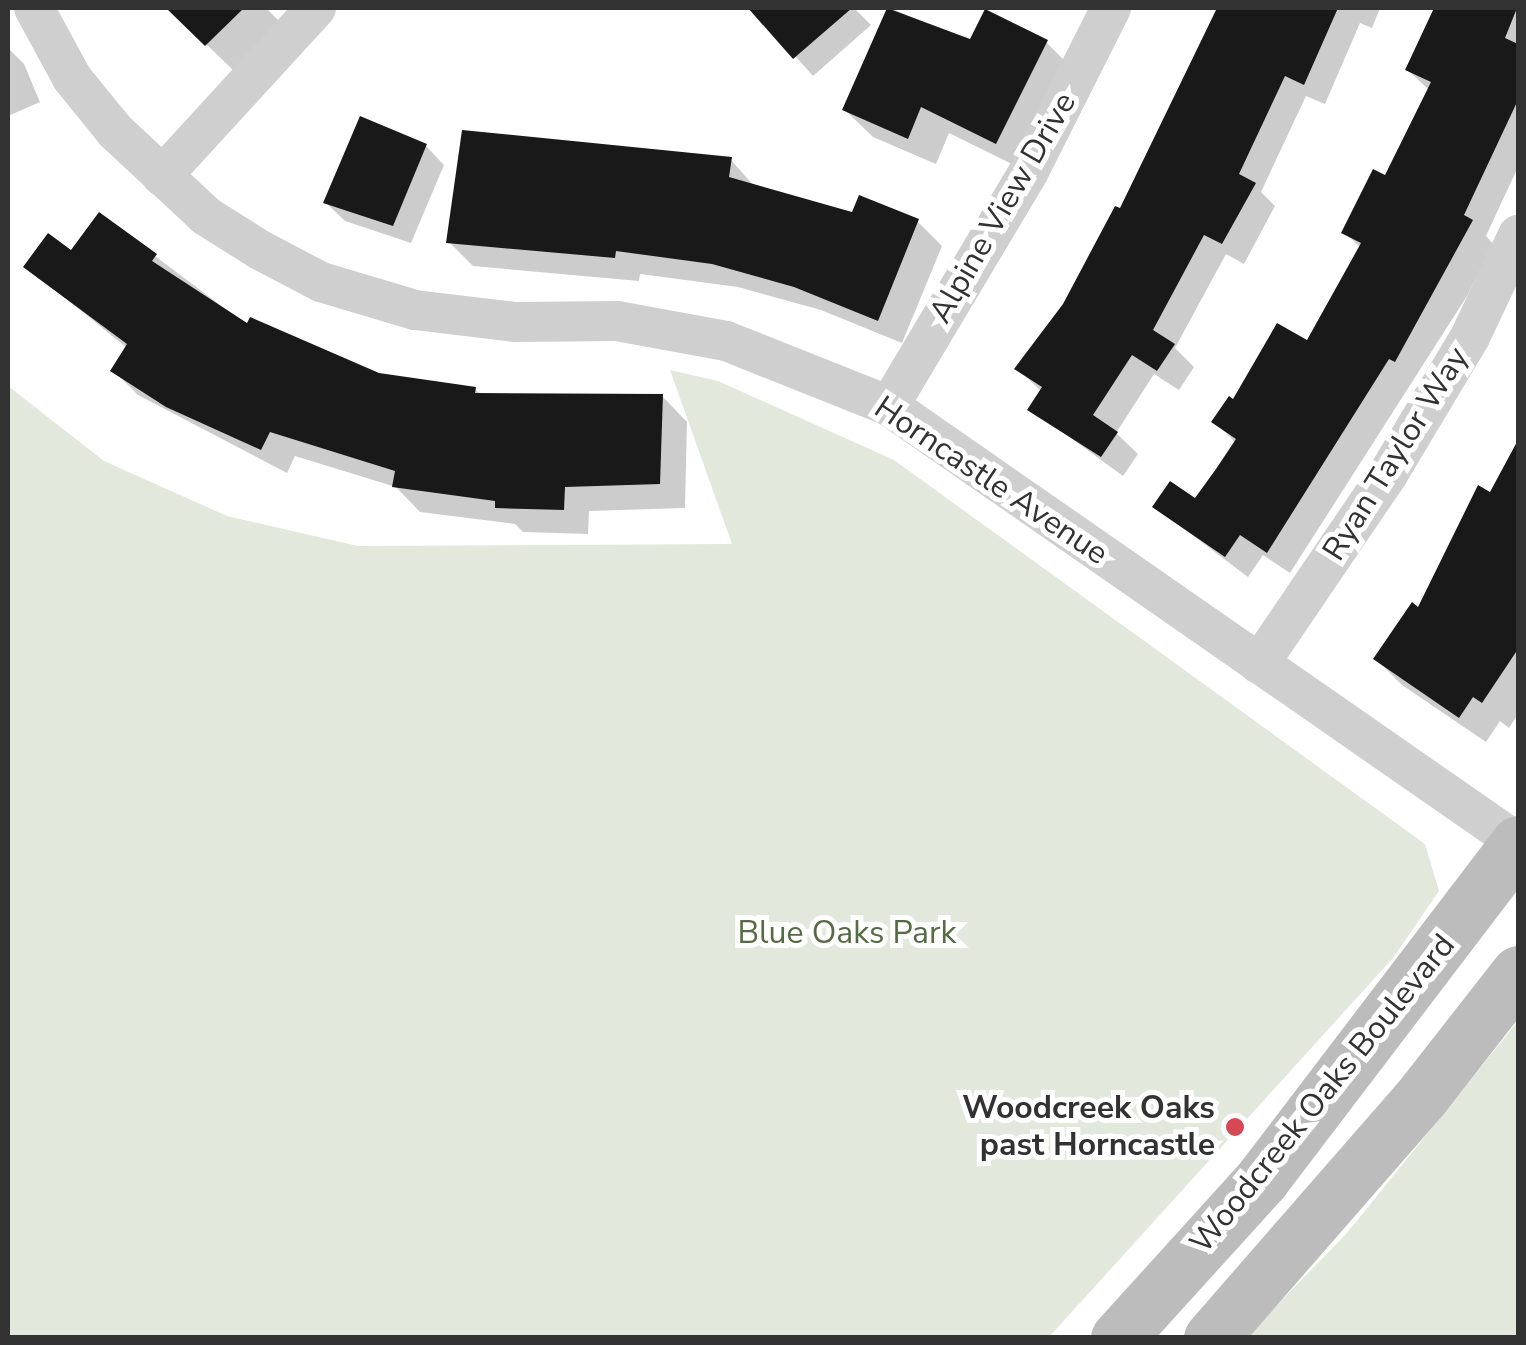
<!DOCTYPE html>
<html>
<head>
<meta charset="utf-8">
<style>
  body { margin:0 }
  #map { position:relative; width:1526px; height:1345px; overflow:hidden; background:#fff; font-family:"Nunito Sans",sans-serif }
  div>[style] { position:absolute }
  .green>* { inset:0; background:#e2e8dc }
  .shadow>* { inset:0; background:#0003 }
  .building>* { inset:0; background:#191919 }
  .minor>* { height:40px; margin:-20px; padding:0 20px; transform-origin:20px; border-radius:20px; background:#cfcfcf }
  .secondary>* { height:55px; margin:-27.5px; padding:0 27.5px; transform-origin:27.5px; border-radius:27.5px; background:#bcbcbc }
  .dots>* { width:28px; height:28px; translate:-50% -50%; box-sizing:border-box; border:5px solid #fff; border-radius:50% }
  span { translate:-50% -50%; white-space:nowrap; text-align:center; line-height:1.15; -webkit-text-stroke:10px #fff; paint-order:stroke }
  .street-label { font-size:32px; color:#323232 }
  .park-label { font-size:32px; color:#566b43 }
  .poi-label { font-size:32px; color:#323232; font-weight:700 }
  .right { translate:-100% -50%; text-align:right }
  .frame { position:absolute; inset:0; border:10px solid #323232; pointer-events:none }
</style>
</head>
<body>
<div id="map">
  <div class="green">
    <i style="clip-path:polygon(670px 370px,718px 381px,894px 460px,1425px 844px,1439px 891px,1393px 958px,1049px 1337px,8px 1337px,8px 386px,104px 461px,227px 516px,358px 546px,732px 544px)"></i>
    <i style="clip-path:polygon(1518px 1021px,1518px 1337px,1245px 1338px,1347px 1233px)"></i>
  </div>
  <div class="shadow">
    <i style="clip-path:polygon(169px 8px,266px 8px,282px 24px,234px 71px)"></i>
    <i style="clip-path:polygon(752px 8px,854px 8px,871px 25px,813px 76px)"></i>
    <i style="clip-path:polygon(890px 8px,971px 42px,1046px 42px,1074px 70px,1024px 170px,949px 133px,936px 164px,873px 137px,845px 110px)"></i>
    <i style="clip-path:polygon(1220px 8px,1380px 8px,1372px 28px,1360px 23px,1325px 104px,1306px 96px,1261px 192px,1275px 206px,1244px 264px,1226px 254px,1175px 348px,1194px 367px,1179px 390px,1154px 374px,1116px 433px,1138px 454px,1123px 476px,1031px 409px,1042px 392px,1018px 369px,1065px 305px,1172px 118px)"></i>
    <i style="clip-path:polygon(1437px 8px,1518px 8px,1518px 167px,1486px 236px,1493px 244px,1467px 296px,1290px 573px,1263px 555px,1248px 577px,1155px 507px,1196px 501px,1236px 443px,1214px 421px,1308px 343px,1361px 248px,1344px 232px,1386px 179px,1430px 91px,1408px 70px)"></i>
    <i style="clip-path:polygon(8px 48px,24px 64px,40px 102px,8px 116px)"></i>
    <i style="clip-path:polygon(426px 146px,444px 165px,411px 243px,345px 221px,326px 203px)"></i>
    <i style="clip-path:polygon(731px 160px,755px 187px,854px 215px,917px 221px,942px 246px,902px 343px,821px 310px,738px 287px,640px 274px,639px 281px,473px 266px,449px 242px)"></i>
    <i style="clip-path:polygon(71px 253px,155px 256px,248px 326px,378px 375px,475px 389px,482px 396px,662px 396px,687px 422px,685px 508px,589px 511px,588px 534px,523px 532px,515px 524px,420px 512px,396px 487px,295px 456px,287px 473px,138px 395px,113px 370px,127px 348px,26px 266px)"></i>
    <i style="clip-path:polygon(1518px 447px,1518px 714px,1509px 728px,1500px 721px,1486px 742px,1402px 685px,1376px 659px,1419px 610px)"></i>
  </div>
  <div class="building">
    <i style="clip-path:polygon(166px 8px,244px 8px,205px 46px)"></i>
    <i style="clip-path:polygon(748px 8px,852px 8px,793px 59px)"></i>
    <i style="clip-path:polygon(887px 8px,970px 39px,985px 9px,1048px 40px,996px 144px,921px 107px,908px 139px,842px 110px)"></i>
    <i style="clip-path:polygon(1217px 8px,1338px 8px,1304px 85px,1285px 76px,1239px 174px,1256px 183px,1222px 244px,1204px 235px,1153px 330px,1175px 344px,1157px 371px,1132px 355px,1093px 415px,1118px 432px,1101px 457px,1027px 410px,1042px 387px,1014px 369px,1063px 304px,1115px 206px,1120px 208px)"></i>
    <i style="clip-path:polygon(1434px 8px,1517px 8px,1505px 38px,1518px 44px,1518px 100px,1464px 215px,1473px 220px,1395px 362px,1389px 359px,1267px 553px,1240px 535px,1225px 557px,1152px 507px,1170px 481px,1195px 498px,1216px 469px,1236px 439px,1211px 422px,1229px 396px,1233px 399px,1277px 323px,1307px 340px,1361px 243px,1341px 233px,1373px 169px,1385px 175px,1431px 82px,1405px 70px)"></i>
    <i style="clip-path:polygon(360px 116px,427px 144px,393px 226px,323px 203px)"></i>
    <i style="clip-path:polygon(462px 130px,732px 157px,729px 177px,852px 212px,859px 195px,919px 219px,878px 321px,794px 287px,712px 264px,616px 251px,615px 258px,446px 243px)"></i>
    <i style="clip-path:polygon(99px 212px,157px 254px,152px 261px,247px 323px,250px 317px,379px 373px,476px 387px,475px 393px,663px 394px,660px 484px,565px 487px,564px 510px,495px 508px,495px 501px,392px 487px,395px 471px,270px 432px,261px 450px,166px 407px,110px 371px,127px 344px,23px 267px,48px 233px,71px 250px)"></i>
    <i style="clip-path:polygon(1518px 440px,1518px 649px,1482px 703px,1473px 697px,1459px 718px,1373px 659px,1412px 602px,1418px 607px,1478px 485px,1490px 492px)"></i>
  </div>
  <div class="minor">
    <i style="left:34px;top:8px;width:80px;rotate:61.5deg"></i>
    <i style="left:72px;top:78px;width:68px;rotate:50.9deg"></i>
    <i style="left:115px;top:131px;width:125px;rotate:43deg"></i>
    <i style="left:206px;top:216px;width:64px;rotate:32.2deg"></i>
    <i style="left:260px;top:250px;width:69px;rotate:27.7deg"></i>
    <i style="left:321px;top:282px;width:98px;rotate:16.6deg"></i>
    <i style="left:415px;top:310px;width:102px;rotate:6.8deg"></i>
    <i style="left:516px;top:322px;width:101px;rotate:-0.6deg"></i>
    <i style="left:617px;top:321px;width:111px;rotate:10.4deg"></i>
    <i style="left:726px;top:341px;width:175px;rotate:21.7deg"></i>
    <i style="left:889px;top:406px;width:766px;rotate:34.79deg"></i>
    <i style="left:162px;top:176px;width:228px;rotate:-47.5deg"></i>
    <i style="left:889px;top:406px;width:271px;rotate:-59.2deg"></i>
    <i style="left:1028px;top:173px;width:185px;rotate:-63.3deg"></i>
    <i style="left:1259px;top:664px;width:230px;rotate:-55.8deg"></i>
    <i style="left:1388px;top:474px;width:160px;rotate:-59.1deg"></i>
    <i style="left:1470px;top:337px;width:113px;rotate:-64.8deg"></i>
  </div>
  <div class="secondary">
    <i style="left:1118px;top:1338px;width:215px;rotate:-47.8deg"></i>
    <i style="left:1262px;top:1179px;width:422px;rotate:-52.7deg"></i>
    <i style="left:1211px;top:1338px;width:321px;rotate:-48.9deg"></i>
    <i style="left:1422px;top:1096px;width:156px;rotate:-52deg"></i>
  </div>
  <div class="dots">
    <i style="left:1235px;top:1127px;background:#d64853"></i>
  </div>
  <div class="street-label">
    <span style="left:1003px;top:208px;rotate:-60deg">Alpine View Drive</span>
    <span style="left:1396px;top:454px;rotate:-58deg">Ryan Taylor Way</span>
    <span style="left:991px;top:481px;rotate:34deg">Horncastle Avenue</span>
    <span style="left:1323px;top:1094px;rotate:-51deg">Woodcreek Oaks Boulevard</span>
  </div>
  <div class="park-label">
    <span style="left:847px;top:933px">Blue Oaks Park</span>
  </div>
  <div class="poi-label">
    <span class="right" style="left:1215px;top:1127px">Woodcreek Oaks<br>past Horncastle</span>
  </div>
  <div class="frame"></div>
</div>
</body>
</html>
